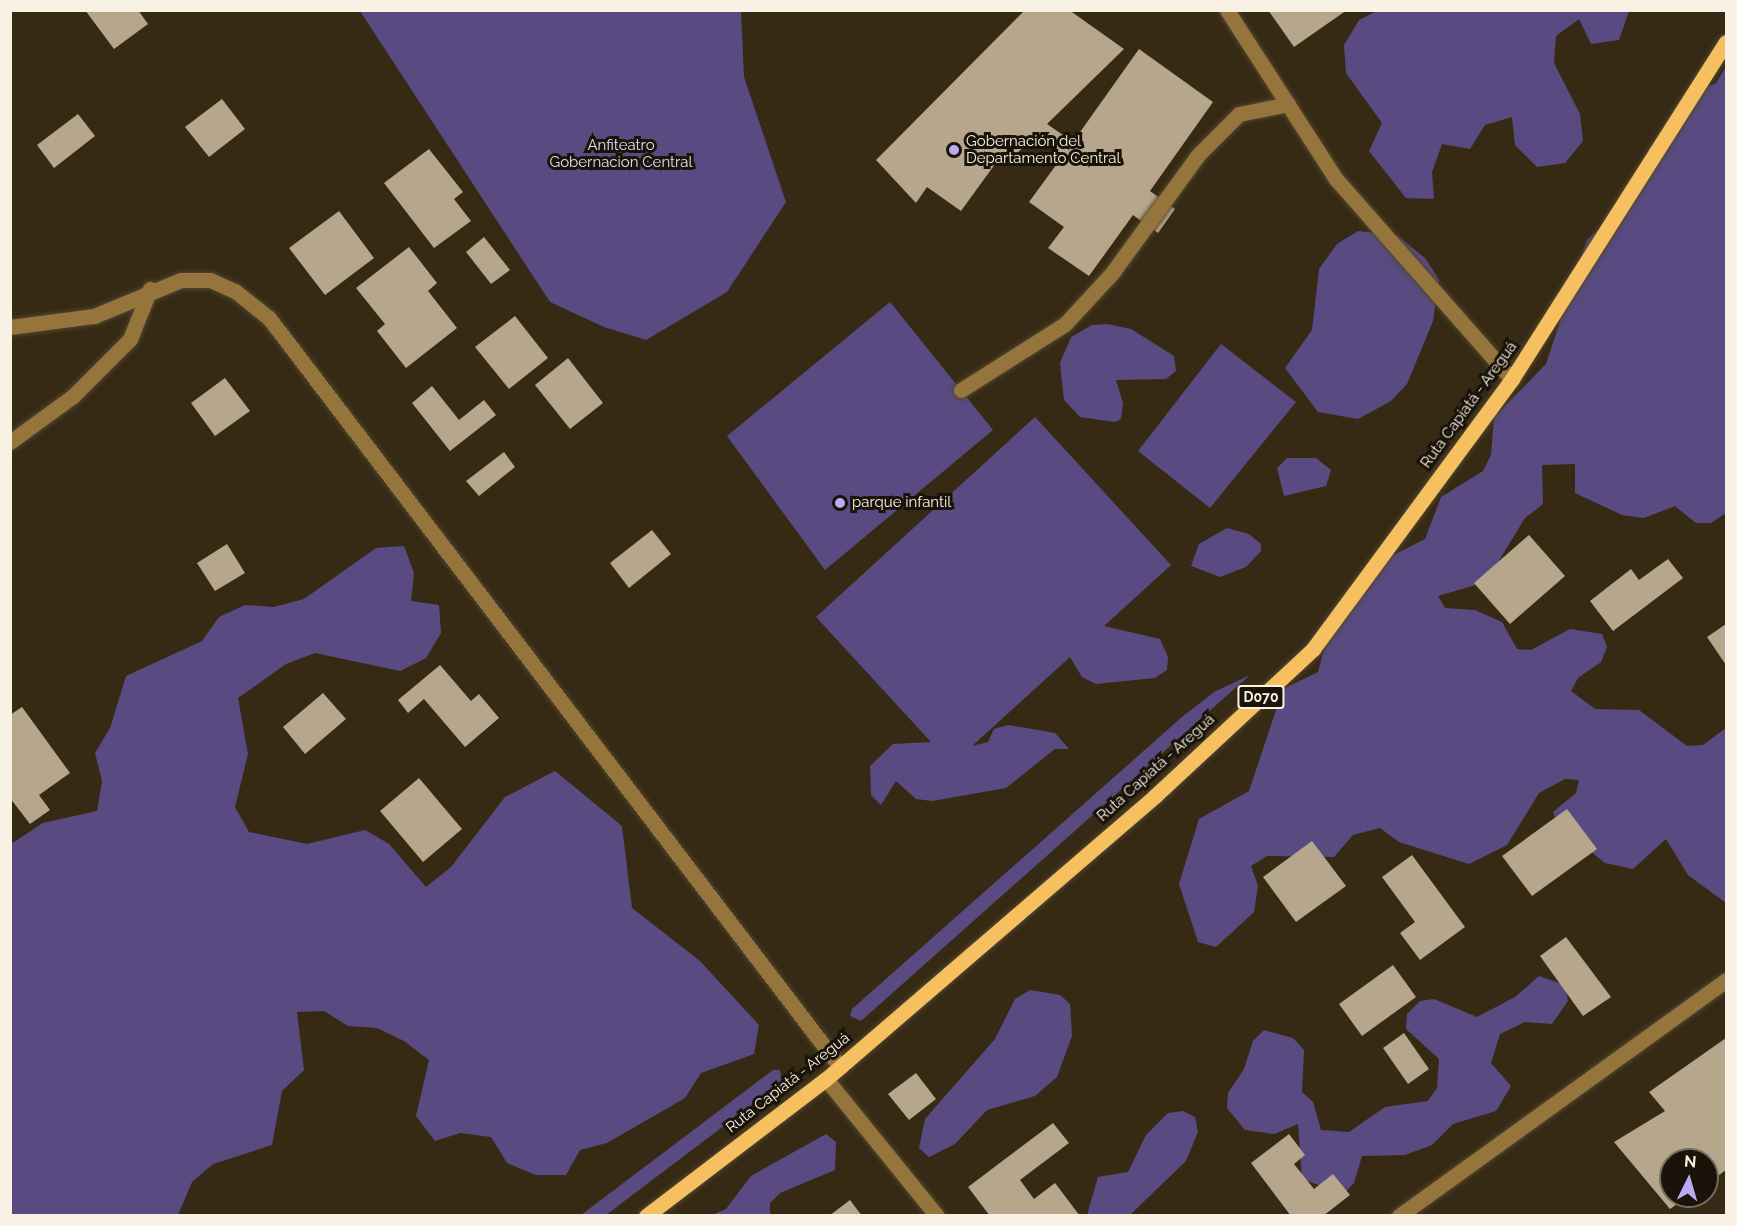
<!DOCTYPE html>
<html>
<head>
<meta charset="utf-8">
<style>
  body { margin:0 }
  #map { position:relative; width:1737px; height:1226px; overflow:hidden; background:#372a14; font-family:Raleway,sans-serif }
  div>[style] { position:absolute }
  .green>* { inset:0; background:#594b81 }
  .building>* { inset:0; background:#b5a68c }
  .roads { filter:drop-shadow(0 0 2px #524631) drop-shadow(0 0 2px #524631) }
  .minor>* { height:15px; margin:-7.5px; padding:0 7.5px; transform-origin:7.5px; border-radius:7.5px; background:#95753c }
  .major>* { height:15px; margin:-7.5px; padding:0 7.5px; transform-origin:7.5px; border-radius:7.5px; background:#f6c060 }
  .dots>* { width:16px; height:16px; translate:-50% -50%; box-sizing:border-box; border:3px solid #19130a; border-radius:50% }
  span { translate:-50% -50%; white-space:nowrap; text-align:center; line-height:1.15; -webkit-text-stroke:6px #19130a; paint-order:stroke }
  .shield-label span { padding:2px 4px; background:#19130a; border:2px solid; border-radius:4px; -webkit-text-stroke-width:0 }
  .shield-label { font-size:14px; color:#f9f1e3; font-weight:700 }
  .poi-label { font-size:15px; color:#f9f1e3 }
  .left { translate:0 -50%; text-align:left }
  .park-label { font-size:15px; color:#e2ddf5 }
  .street-label { font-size:15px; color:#f9f1e3 }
  .frame { position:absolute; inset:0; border:12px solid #f9f1e3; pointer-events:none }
  .north { position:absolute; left:1659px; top:1148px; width:60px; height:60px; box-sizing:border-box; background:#19130a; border:2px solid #736c61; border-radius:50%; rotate:5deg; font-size:16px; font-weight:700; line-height:24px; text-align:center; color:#f9f1e3 }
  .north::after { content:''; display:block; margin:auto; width:21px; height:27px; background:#bcaaf6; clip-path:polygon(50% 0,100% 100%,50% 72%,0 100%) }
</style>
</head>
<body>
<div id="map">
  <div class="green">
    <i style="clip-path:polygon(360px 11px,741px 11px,744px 77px,786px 202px,727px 292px,646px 340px,604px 327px,550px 302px)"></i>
    <i style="clip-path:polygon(1629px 11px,1619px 40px,1591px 44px,1579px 19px,1556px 36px,1554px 63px,1580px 114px,1583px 141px,1565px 163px,1537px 167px,1515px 145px,1512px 117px,1485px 125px,1470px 149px,1442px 144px,1432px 172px,1434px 199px,1406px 198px,1369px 151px,1382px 123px,1346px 73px,1344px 45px,1359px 20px,1379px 10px)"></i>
    <i style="clip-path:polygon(1726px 67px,1726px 513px,1711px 523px,1696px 523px,1675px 506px,1644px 518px,1622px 515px,1575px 493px,1575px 464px,1542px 465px,1543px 504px,1525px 518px,1498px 562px,1479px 584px,1438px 596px,1445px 608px,1475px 610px,1502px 622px,1517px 649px,1531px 650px,1570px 629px,1602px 634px,1607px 647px,1601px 662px,1578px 678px,1571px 691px,1595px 709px,1639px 710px,1687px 746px,1703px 745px,1726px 728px,1726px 903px,1688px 875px,1666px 839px,1633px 869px,1605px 863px,1559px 826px,1553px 812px,1576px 793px,1579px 780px,1565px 779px,1539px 793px,1507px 845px,1469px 864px,1399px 842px,1380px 828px,1353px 835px,1334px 857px,1267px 856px,1251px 866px,1258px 886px,1254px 912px,1216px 947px,1198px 942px,1179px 884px,1199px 819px,1249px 791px,1283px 689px,1318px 672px,1335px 608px,1368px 568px,1425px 539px,1441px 497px,1483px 471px,1491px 455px,1494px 417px,1546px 364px,1587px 240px,1638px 194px,1649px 148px,1692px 95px,1716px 83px)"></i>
    <i style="clip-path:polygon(1358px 231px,1397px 235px,1426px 259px,1439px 280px,1433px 321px,1407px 384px,1391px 401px,1358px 419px,1318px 412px,1285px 368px,1312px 330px,1319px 269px,1337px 244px)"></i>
    <i style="clip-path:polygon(890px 302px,993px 430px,825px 570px,727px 436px)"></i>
    <i style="clip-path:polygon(1107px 324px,1131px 329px,1174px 356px,1176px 371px,1166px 379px,1116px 380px,1123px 403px,1121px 419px,1115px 422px,1080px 417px,1064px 400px,1060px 363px,1071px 337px,1092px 325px)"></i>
    <i style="clip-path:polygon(1221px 344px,1296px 402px,1210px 508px,1138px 451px)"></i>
    <i style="clip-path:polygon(1035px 417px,1171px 565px,1104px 626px,1160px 639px,1168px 657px,1167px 670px,1155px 678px,1096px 684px,1082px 677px,1070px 657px,972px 746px,988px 742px,994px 729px,1008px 725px,1055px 733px,1069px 749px,1055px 749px,1006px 788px,932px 801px,916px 799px,896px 781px,881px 805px,871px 795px,870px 766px,893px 744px,931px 742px,816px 617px)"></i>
    <i style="clip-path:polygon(1287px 458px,1316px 458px,1331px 470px,1326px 486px,1284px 496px,1277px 468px)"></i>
    <i style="clip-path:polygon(1227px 528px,1249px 534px,1261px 544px,1261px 551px,1246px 567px,1220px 577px,1191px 566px,1199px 544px)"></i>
    <i style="clip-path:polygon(404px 546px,414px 573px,411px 601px,439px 605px,441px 633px,426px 658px,400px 671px,315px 653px,286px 664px,238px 698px,248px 754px,235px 807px,249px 832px,307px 844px,365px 830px,389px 844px,426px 887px,451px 867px,505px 797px,555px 771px,622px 826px,632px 908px,700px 961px,759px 1025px,754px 1054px,701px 1073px,685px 1098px,607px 1143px,580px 1150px,566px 1175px,536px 1175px,507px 1163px,491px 1137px,460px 1133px,435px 1141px,416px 1116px,429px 1060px,404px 1041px,377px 1028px,348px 1026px,324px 1011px,297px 1012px,304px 1070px,282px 1091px,272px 1145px,213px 1164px,192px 1182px,178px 1215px,11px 1215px,11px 844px,43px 823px,97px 811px,102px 781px,95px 753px,110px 728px,126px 676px,202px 641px,219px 617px,245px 605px,274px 607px,304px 599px,376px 548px)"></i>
    <i style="clip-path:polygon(1250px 675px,861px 1021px,850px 1016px,852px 1009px,1182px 717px,1214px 692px)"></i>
    <i style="clip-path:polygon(1539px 976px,1565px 985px,1568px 1001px,1552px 1024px,1525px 1022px,1500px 1034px,1491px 1063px,1511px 1086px,1496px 1111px,1453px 1124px,1432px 1145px,1405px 1155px,1362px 1156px,1354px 1183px,1343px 1194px,1302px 1179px,1298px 1124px,1274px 1134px,1245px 1130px,1227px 1108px,1228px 1093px,1244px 1069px,1253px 1041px,1264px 1030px,1293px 1038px,1304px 1050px,1302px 1092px,1313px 1102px,1321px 1130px,1349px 1132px,1385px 1107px,1428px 1101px,1437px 1088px,1439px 1059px,1406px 1029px,1407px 1014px,1420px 1001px,1434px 999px,1477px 1017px,1515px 997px)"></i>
    <i style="clip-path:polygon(1030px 990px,1060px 995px,1070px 1004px,1072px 1036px,1057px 1077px,1035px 1096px,987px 1110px,955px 1144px,929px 1157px,919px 1148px,925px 1119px,995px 1039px,1015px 999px)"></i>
    <i style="clip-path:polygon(773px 1070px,780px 1070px,782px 1082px,606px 1215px,581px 1215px)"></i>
    <i style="clip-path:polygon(1183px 1111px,1195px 1117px,1198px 1132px,1186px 1161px,1130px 1215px,1087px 1215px,1098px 1177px,1128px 1172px,1146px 1135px,1168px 1113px)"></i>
    <i style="clip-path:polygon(826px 1134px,836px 1142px,835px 1170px,780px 1193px,770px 1203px,770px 1215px,712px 1215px,726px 1209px,751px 1176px)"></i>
  </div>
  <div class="building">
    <i style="clip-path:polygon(85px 10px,138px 10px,148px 24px,114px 49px)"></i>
    <i style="clip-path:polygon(1025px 10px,1069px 10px,1124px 49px,1047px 124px,1073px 142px,1139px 49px,1213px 102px,1150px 191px,1175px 209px,1158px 233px,1133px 215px,1089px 276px,1048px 248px,1064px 227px,1029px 202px,1062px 157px,1034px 137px,1006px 164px,998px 160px,961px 211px,927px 187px,916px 203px,876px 160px)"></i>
    <i style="clip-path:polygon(1268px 10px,1347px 10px,1294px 47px)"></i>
    <i style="clip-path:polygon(222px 99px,245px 129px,209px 157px,185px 127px)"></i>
    <i style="clip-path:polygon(78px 114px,95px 136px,54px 168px,37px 145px)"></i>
    <i style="clip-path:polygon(429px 149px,463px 192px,454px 199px,471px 221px,434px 248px,384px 183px)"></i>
    <i style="clip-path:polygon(339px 211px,374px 258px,325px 295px,289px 248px)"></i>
    <i style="clip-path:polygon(484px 237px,510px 270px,491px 284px,466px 252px)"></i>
    <i style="clip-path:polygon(409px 247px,437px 283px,428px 291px,457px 328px,406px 368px,377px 331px,385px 324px,356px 288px)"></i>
    <i style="clip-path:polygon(515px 316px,548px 358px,509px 389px,475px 347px)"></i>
    <i style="clip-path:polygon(568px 358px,603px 403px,570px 429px,535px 385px)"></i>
    <i style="clip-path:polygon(225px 378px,250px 411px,215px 436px,191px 403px)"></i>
    <i style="clip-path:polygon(432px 386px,459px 420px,484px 400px,496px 415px,450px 451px,412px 403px)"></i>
    <i style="clip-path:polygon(504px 452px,515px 467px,479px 496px,466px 481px)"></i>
    <i style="clip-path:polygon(652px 530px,671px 554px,629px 588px,610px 563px)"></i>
    <i style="clip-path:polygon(1529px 535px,1565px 576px,1510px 624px,1474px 583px)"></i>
    <i style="clip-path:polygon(227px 544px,245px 573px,215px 591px,197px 563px)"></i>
    <i style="clip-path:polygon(1668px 559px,1683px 578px,1613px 631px,1590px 601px,1631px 569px,1639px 580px)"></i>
    <i style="clip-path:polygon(1726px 624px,1726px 665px,1707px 637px)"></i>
    <i style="clip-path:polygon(440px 665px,471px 701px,479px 694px,499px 718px,465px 747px,424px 699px,408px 713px,398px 700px)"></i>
    <i style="clip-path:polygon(323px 693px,346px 719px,305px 754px,283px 727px)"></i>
    <i style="clip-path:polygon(22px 707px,70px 773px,39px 795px,50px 810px,30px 824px,10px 798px,10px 715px)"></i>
    <i style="clip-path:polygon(419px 778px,462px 829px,423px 862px,380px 811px)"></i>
    <i style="clip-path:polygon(1567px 809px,1597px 849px,1532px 896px,1502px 856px)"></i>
    <i style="clip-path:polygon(1312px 841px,1346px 886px,1296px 922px,1263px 877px)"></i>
    <i style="clip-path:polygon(1412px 855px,1465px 927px,1420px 960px,1400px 933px,1415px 922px,1382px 877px)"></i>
    <i style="clip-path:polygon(1566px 937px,1611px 997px,1583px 1016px,1540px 956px)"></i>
    <i style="clip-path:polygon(1393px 965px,1416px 997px,1362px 1036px,1339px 1004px)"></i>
    <i style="clip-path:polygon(1404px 1033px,1429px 1069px,1408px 1084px,1383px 1048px)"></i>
    <i style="clip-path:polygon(1726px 1038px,1726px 1170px,1707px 1184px,1707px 1160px,1671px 1160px,1671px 1196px,1689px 1196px,1670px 1209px,1614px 1142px,1665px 1111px,1649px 1092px)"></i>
    <i style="clip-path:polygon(916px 1073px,936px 1099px,909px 1120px,888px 1094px)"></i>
    <i style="clip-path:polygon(1053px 1123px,1069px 1143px,1020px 1180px,1034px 1199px,1055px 1183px,1080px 1216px,990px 1216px,968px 1187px)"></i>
    <i style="clip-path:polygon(1289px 1134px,1305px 1155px,1294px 1164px,1314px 1189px,1333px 1174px,1350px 1195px,1323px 1216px,1291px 1216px,1251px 1163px)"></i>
    <i style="clip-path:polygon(850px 1200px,862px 1216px,829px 1216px)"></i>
  </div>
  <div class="roads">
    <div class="minor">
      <i style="left:1227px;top:10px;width:201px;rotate:57.2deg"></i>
      <i style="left:1336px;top:179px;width:266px;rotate:48.7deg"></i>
      <i style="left:10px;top:327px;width:85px;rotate:-7.5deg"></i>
      <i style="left:94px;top:316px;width:94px;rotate:-22.5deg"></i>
      <i style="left:181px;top:280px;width:29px"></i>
      <i style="left:210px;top:280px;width:27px;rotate:24deg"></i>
      <i style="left:235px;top:291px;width:43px;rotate:38.5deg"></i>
      <i style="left:269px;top:318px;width:942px;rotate:52.68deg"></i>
      <i style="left:961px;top:390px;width:123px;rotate:-32.4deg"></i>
      <i style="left:1065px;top:324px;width:69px;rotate:-47.3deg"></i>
      <i style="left:1112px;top:273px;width:146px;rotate:-53.9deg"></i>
      <i style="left:1198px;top:155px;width:58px;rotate:-45deg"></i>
      <i style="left:1239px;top:114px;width:50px;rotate:-11.5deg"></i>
      <i style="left:10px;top:442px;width:78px;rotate:-36.1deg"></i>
      <i style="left:73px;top:396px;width:81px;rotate:-45deg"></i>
      <i style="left:130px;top:339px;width:54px;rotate:-68.2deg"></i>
      <i style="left:826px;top:1079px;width:176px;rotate:51deg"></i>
      <i style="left:1399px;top:1216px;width:403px;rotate:-35.8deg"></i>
    </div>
    <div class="major">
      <i style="left:646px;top:1216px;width:226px;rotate:-37.3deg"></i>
      <i style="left:826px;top:1079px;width:434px;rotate:-40.7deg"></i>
      <i style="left:1155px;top:796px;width:216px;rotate:-42.9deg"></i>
      <i style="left:1313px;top:649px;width:335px;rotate:-53.6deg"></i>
      <i style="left:1512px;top:379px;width:399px;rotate:-57.6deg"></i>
    </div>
  </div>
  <div class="dots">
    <i style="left:954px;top:150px;background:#bcaaf6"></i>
    <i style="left:840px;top:503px;background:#bcaaf6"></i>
  </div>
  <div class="shield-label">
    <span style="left:1261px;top:697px">D070</span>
  </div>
  <div class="poi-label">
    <span class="left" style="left:966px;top:150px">Gobernación del<br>Departamento Central</span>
    <span class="left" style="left:852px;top:503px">parque infantil</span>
  </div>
  <div class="park-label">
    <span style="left:621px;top:154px">Anfiteatro<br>Gobernacion Central</span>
  </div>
  <div class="street-label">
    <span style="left:1469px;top:405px;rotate:-54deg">Ruta Capiatá - Areguá</span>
    <span style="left:1156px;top:768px;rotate:-42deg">Ruta Capiatá - Areguá</span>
    <span style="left:788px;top:1083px;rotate:-38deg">Ruta Capiatá - Areguá</span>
  </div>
  <div class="frame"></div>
  <div class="north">N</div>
</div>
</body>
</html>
